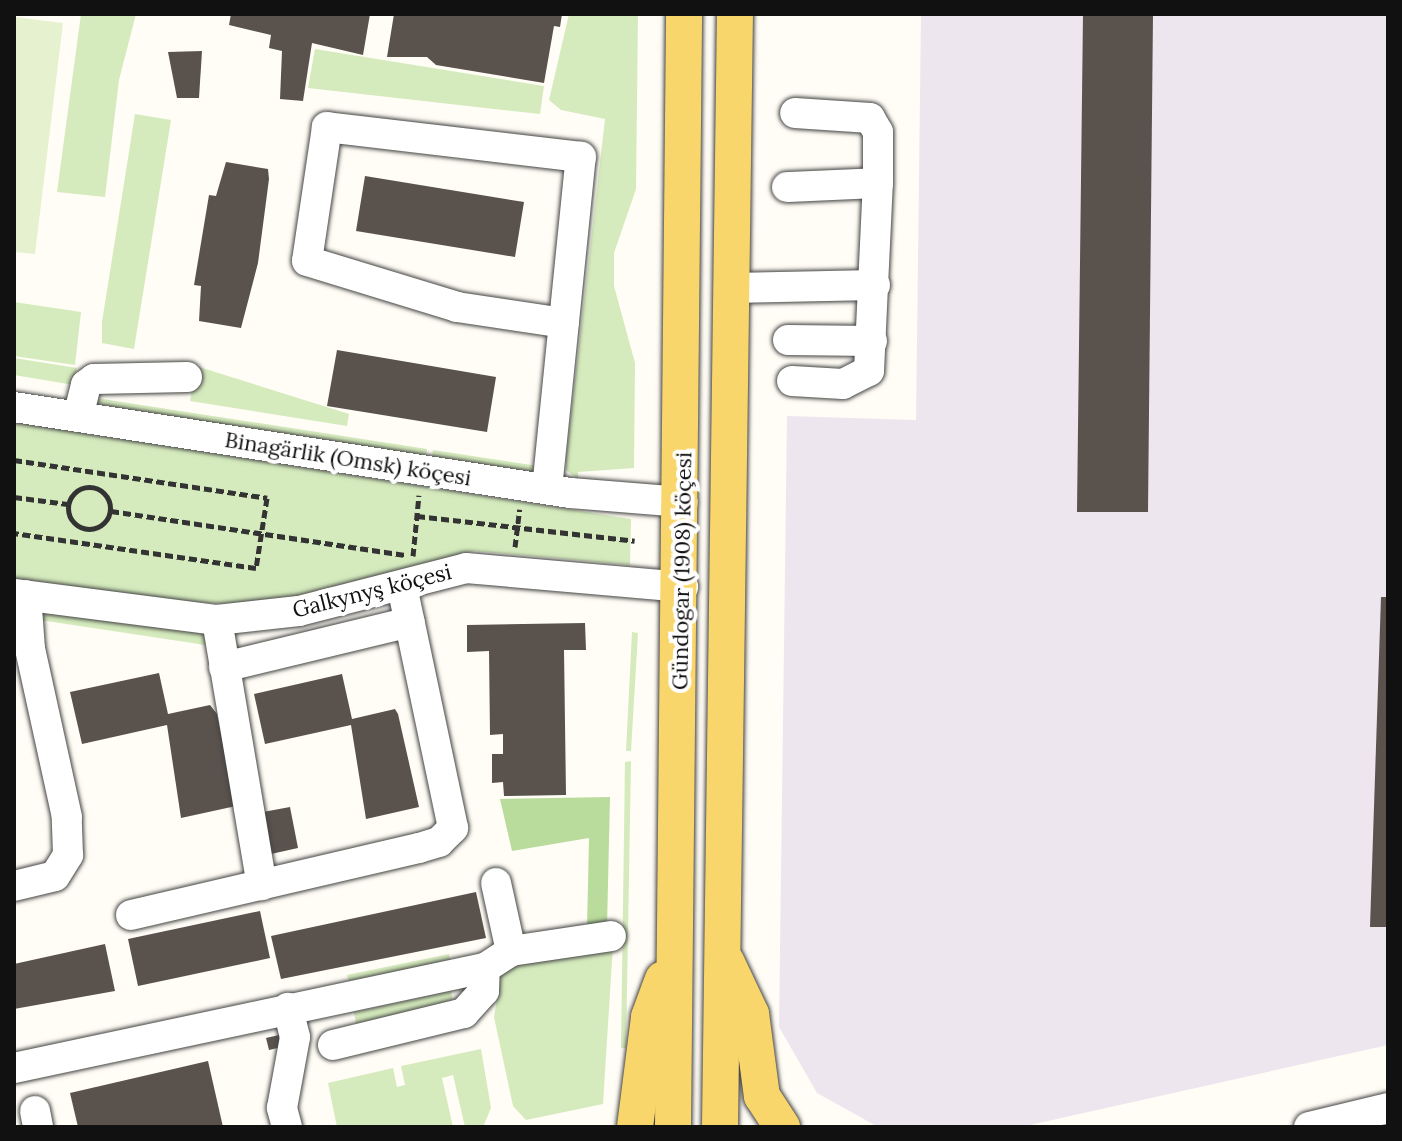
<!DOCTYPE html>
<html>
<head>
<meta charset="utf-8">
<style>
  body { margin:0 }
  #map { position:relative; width:1402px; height:1141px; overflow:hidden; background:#fffdf5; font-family:Lora,serif }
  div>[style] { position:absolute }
  .industrial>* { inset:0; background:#eee6ef }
  .green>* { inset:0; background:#d5ebbd }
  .forest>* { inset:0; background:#b9dc9c }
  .pitch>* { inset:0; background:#e6f2cf }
  .building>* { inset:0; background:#5a524d }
  .path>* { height:5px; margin-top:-2.5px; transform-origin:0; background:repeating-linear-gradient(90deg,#333 0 8px,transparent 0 12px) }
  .path>.ring { margin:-2.5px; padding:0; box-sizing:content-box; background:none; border:5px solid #333; border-radius:50% }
  .roads { filter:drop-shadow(0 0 2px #444) drop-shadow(0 0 2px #444) }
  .minor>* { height:30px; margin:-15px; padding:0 15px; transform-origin:15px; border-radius:15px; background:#fff }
  .major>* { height:36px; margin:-18px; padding:0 18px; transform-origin:18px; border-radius:18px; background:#f9d66b }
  span { translate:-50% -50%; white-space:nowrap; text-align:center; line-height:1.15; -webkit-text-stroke:8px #fff; paint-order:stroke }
  .street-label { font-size:22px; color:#111 }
  .frame { position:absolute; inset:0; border:16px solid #111; pointer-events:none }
</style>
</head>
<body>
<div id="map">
  <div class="industrial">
    <i style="clip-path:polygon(921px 14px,1388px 14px,1388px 1045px,1021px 1127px,878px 1127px,817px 1093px,779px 1027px,787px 416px,916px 420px)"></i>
  </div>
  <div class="green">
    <i style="clip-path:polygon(81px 14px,136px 14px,119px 80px,105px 197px,57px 192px)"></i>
    <i style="clip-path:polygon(569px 14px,638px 14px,636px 189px,614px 253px,614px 286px,635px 363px,634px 468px,578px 472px,578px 479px,566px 470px,566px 458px,605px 119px,561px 110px,549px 100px)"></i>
    <i style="clip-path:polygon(315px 49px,544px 86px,540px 114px,308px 88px)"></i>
    <i style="clip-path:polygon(135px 114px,171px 120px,134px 349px,102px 343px,102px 322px)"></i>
    <i style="clip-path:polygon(14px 302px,81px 312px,75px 365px,14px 356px)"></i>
    <i style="clip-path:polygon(14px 358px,77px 368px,74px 385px,14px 375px)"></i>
    <i style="clip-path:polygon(196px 366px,349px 414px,347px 426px,190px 401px)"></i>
    <i style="clip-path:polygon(96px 398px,427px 449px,426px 457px,102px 407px)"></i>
    <i style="clip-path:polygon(14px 422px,631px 519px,630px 565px,474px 551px,285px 600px,242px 604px,174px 602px,14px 579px)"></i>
    <i style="clip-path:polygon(433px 450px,538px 466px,531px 472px,432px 458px)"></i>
    <i style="clip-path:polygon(49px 612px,205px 634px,212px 646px,40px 620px)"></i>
    <i style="clip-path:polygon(632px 632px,638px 633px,631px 751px,626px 751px)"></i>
    <i style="clip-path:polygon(631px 761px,626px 1048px,621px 1048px,625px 762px)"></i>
    <i style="clip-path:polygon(613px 945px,603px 1104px,526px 1120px,513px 1106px,494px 1017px,502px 968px)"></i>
    <i style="clip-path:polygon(449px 954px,450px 960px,349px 982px,347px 975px)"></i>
    <i style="clip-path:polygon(451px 991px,453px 1003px,356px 1024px,354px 1012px)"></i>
    <i style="clip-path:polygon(481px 1049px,491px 1108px,483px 1127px,465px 1127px,453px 1075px,442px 1078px,453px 1127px,337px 1127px,328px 1083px,393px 1068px,397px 1087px,405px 1085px,401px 1066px)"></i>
  </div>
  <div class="forest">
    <i style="clip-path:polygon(610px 797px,607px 927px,587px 928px,589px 838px,512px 851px,500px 799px)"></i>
  </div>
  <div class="pitch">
    <i style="clip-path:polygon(14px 17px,63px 23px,35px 254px,14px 252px)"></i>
  </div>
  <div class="building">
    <i style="clip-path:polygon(231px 14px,370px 14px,363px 55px,312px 43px,303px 101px,280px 99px,282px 51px,269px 48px,271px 35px,229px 25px)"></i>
    <i style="clip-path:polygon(394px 14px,493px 16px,562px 14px,560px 27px,554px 26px,544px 83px,436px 65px,427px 57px,387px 57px)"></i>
    <i style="clip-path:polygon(1083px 14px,1153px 14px,1148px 512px,1077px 512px)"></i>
    <i style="clip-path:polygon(202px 51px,199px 98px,177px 98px,168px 52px)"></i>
    <i style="clip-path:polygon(226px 162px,268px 169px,269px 179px,258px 263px,241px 328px,199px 321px,201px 286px,194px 285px,209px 195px,216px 196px)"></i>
    <i style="clip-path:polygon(365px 176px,524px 202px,515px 257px,356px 231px)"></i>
    <i style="clip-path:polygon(337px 350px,496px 377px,487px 432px,327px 406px)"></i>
    <i style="clip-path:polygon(1381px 597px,1388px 597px,1388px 927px,1370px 927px)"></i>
    <i style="clip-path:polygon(585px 623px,586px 650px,564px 650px,566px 795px,504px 796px,503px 782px,492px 783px,492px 754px,503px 754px,503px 734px,490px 735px,489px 651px,467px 652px,467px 625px)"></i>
    <i style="clip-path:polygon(159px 673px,168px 714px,210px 705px,217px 714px,236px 806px,181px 818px,167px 725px,82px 744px,70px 692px)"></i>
    <i style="clip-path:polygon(342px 674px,352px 719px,395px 709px,398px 714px,419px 807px,366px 819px,351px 725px,265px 744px,254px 694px)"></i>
    <i style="clip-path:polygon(290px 807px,298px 848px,271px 854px,263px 812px)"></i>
    <i style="clip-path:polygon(476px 892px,486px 938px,281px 979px,271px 936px)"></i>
    <i style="clip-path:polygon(260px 911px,270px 958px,138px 986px,128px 939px)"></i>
    <i style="clip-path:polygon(105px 944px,115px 991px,14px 1009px,14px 964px)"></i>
    <i style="clip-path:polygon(279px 1035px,282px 1047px,269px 1050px,266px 1038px)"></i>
    <i style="clip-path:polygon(208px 1061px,223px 1127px,78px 1127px,70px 1093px)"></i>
  </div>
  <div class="path">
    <i style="left:14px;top:460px;width:256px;rotate:8.5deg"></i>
    <i style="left:267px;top:498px;width:71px;rotate:98.9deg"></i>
    <i style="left:256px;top:568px;width:245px;rotate:-171.8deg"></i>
    <i class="ring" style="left:68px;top:487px;width:37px;height:37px"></i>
    <i style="left:14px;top:497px;width:54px;rotate:7.4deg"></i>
    <i style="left:111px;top:511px;width:299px;rotate:8.5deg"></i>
    <i style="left:417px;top:516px;width:219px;rotate:6.5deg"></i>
    <i style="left:515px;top:547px;width:38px;rotate:-83deg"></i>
    <i style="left:413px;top:556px;width:61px;rotate:-84.4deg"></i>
  </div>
  <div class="roads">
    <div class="minor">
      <i style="left:787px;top:187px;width:91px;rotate:-2.5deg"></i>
      <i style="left:732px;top:288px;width:143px;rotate:-1.2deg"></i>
      <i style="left:788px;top:340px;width:84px;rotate:0.7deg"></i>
      <i style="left:792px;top:381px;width:51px;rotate:3.4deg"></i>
      <i style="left:843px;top:384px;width:29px;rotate:-27deg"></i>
      <i style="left:869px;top:371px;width:188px;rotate:-87.3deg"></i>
      <i style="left:878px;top:183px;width:51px;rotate:-90deg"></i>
      <i style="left:878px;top:132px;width:16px;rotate:-120deg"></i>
      <i style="left:870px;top:118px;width:75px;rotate:-176.2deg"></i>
      <i style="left:14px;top:407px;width:563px;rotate:8.79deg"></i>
      <i style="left:570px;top:493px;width:113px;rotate:4.6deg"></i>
      <i style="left:78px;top:417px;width:33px;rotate:-76deg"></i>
      <i style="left:86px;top:385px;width:10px;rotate:-37deg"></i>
      <i style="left:94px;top:379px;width:93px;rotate:-1.2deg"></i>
      <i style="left:547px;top:489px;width:334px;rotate:-84.2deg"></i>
      <i style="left:581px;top:157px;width:256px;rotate:-173.3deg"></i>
      <i style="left:327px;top:127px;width:135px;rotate:98.5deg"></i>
      <i style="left:307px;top:261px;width:157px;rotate:17deg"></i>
      <i style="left:457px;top:307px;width:108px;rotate:8.5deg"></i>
      <i style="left:14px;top:594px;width:205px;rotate:7.3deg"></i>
      <i style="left:217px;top:620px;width:82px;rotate:-6.3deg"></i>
      <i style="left:299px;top:611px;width:172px;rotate:-14.4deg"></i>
      <i style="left:466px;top:568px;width:218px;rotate:5deg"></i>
      <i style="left:217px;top:620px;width:269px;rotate:80.4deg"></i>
      <i style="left:224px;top:667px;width:191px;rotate:-13.6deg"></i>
      <i style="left:496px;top:883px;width:70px;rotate:77.6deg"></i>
      <i style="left:14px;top:886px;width:42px;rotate:-13.7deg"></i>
      <i style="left:55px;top:876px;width:25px;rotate:-58deg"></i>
      <i style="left:68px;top:855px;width:38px;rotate:-92deg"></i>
      <i style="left:67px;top:817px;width:172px;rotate:-102.4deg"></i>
      <i style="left:30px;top:649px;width:54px;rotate:-94.2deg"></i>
      <i style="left:131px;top:915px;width:296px;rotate:-13.1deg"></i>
      <i style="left:419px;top:848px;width:21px;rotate:-17deg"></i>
      <i style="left:439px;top:842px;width:20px;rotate:-45deg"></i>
      <i style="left:453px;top:828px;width:246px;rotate:-101.9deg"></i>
      <i style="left:333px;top:1045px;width:135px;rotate:-13.7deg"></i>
      <i style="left:464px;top:1013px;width:30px;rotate:-48deg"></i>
      <i style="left:484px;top:991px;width:23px;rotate:-88deg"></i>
      <i style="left:14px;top:1068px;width:481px;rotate:-12deg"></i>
      <i style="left:485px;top:968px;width:31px;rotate:-33deg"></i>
      <i style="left:511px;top:951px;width:101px;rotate:-8.5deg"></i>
      <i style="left:35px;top:1111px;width:16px;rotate:79deg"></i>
      <i style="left:287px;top:1127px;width:20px;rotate:-105deg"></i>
      <i style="left:282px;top:1108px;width:72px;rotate:-79.6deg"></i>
      <i style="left:295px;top:1037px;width:30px;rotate:-104deg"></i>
      <i style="left:1309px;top:1127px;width:81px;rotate:-13.5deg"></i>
    </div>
    <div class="major">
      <i style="left:726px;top:961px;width:59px;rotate:64.7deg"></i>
      <i style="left:751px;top:1014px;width:83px;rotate:82.4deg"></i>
      <i style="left:762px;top:1096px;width:37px;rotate:57deg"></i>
      <i style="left:635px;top:1127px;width:111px;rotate:-82.7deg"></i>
      <i style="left:649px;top:1017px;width:40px;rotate:-69.8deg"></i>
      <i style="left:673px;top:1127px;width:1113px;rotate:-89.43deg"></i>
      <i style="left:720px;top:1127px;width:1113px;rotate:-89.23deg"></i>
    </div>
  </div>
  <div class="street-label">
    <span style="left:348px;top:459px;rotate:9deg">Binagärlik (Omsk) köçesi</span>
    <span style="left:682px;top:571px;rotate:-89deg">Gündogar (1908) köçesi</span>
    <span style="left:372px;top:591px;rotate:-14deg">Galkynyş köçesi</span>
  </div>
  <div class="frame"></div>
</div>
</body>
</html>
